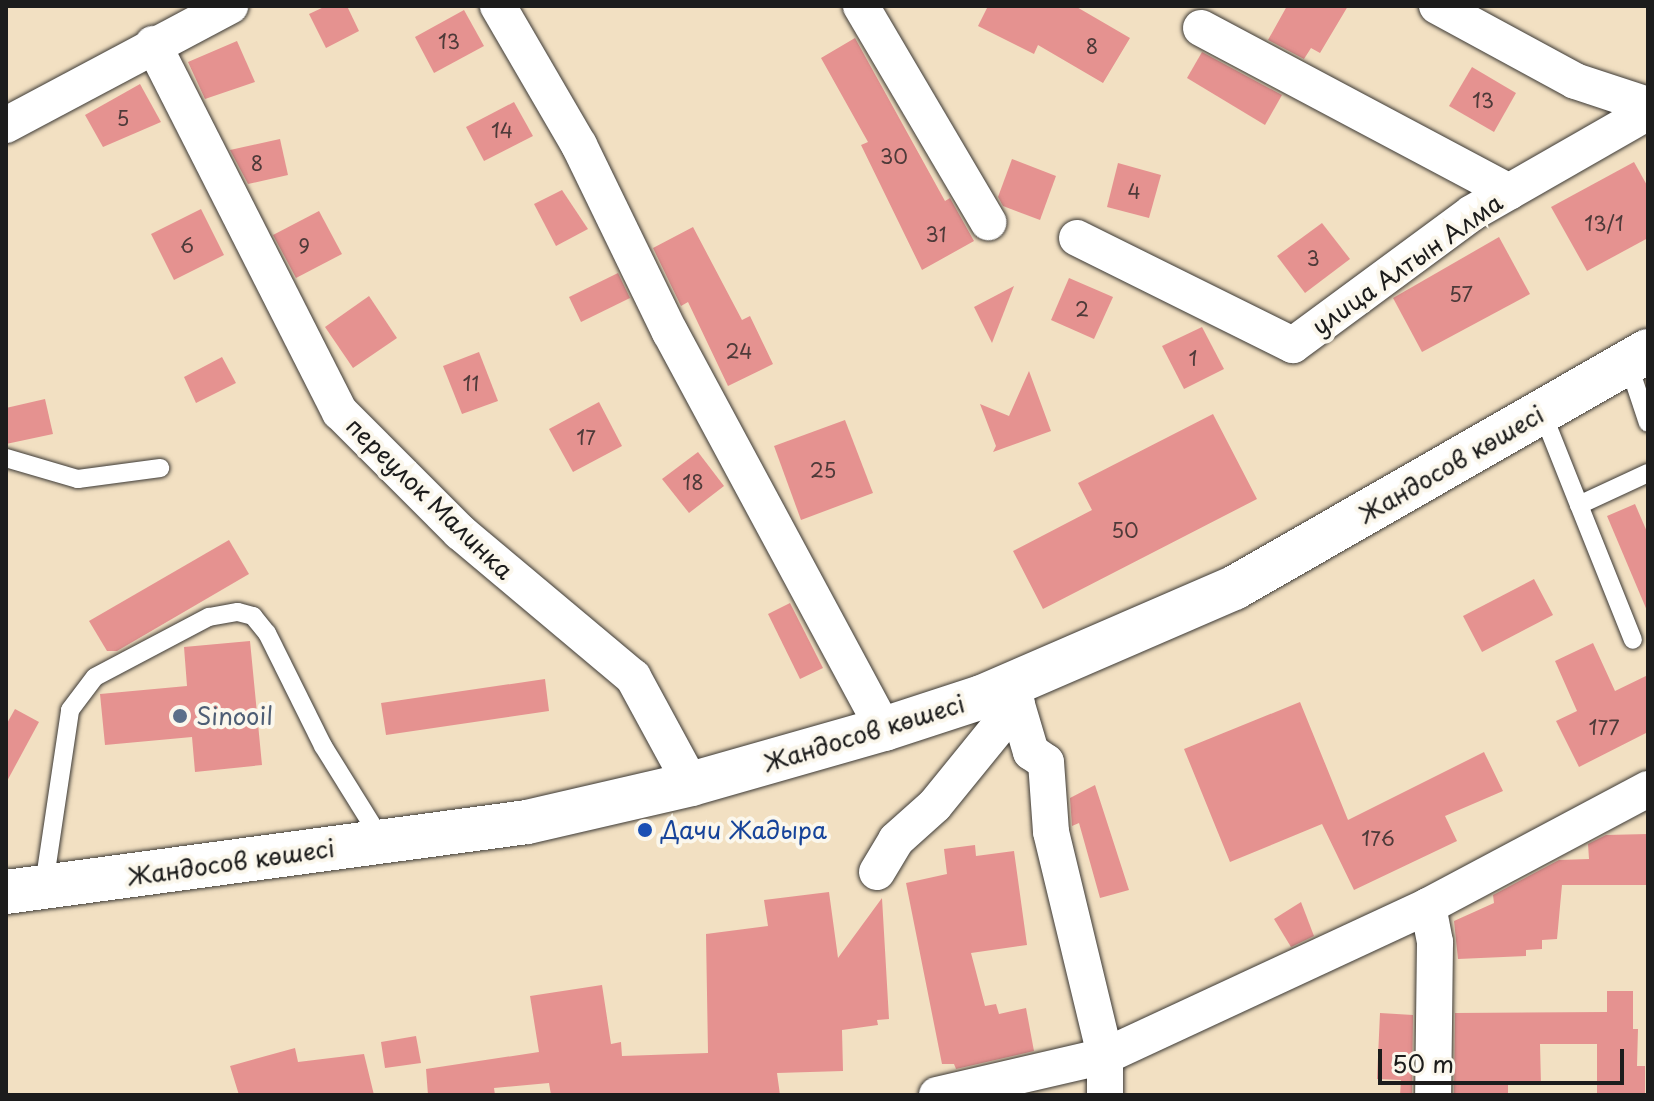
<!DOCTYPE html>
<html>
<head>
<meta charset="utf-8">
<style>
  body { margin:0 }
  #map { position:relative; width:1654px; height:1101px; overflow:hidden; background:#f2e0c2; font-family:"Playpen Sans",sans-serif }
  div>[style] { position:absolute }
  .building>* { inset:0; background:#e59290 }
  .roads { filter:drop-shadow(0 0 2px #3c3935) drop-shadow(0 0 2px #3c3935) }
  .lane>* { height:18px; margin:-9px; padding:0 9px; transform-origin:9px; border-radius:9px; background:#fff }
  .street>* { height:36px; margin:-18px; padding:0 18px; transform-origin:18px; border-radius:18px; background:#fff }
  .primary>* { height:44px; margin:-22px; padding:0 22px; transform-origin:22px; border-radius:22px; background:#fff }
  .dots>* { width:22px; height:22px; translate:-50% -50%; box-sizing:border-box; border:4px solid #fbf7ec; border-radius:50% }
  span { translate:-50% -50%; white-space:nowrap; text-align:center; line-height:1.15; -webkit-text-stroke:8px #fbf7ec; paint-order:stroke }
  .number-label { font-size:20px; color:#4e3a39 }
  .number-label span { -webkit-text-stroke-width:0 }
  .street-label { font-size:24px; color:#1c1c1c }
  .service-label { font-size:24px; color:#4e5e75 }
  .left { translate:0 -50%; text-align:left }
  .transit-label { font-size:24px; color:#164399 }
  .frame { position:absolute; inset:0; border:8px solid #1c1c1c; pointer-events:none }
  .scale { position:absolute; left:1378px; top:1049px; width:246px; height:36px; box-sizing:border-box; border:4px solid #1c1c1c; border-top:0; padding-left:10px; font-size:24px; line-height:28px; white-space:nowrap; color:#1c1c1c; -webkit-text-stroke:6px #fbf7ec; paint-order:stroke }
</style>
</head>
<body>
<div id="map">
  <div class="building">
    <i style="clip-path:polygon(326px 6px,347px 6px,359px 31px,326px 48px,309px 14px)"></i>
    <i style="clip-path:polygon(988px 6px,1075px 6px,1130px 38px,1103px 83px,1038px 45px,1034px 54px,978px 26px)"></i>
    <i style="clip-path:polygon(1287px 6px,1348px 6px,1320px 53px,1311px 48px,1304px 59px,1268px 40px)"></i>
    <i style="clip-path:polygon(464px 10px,484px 46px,434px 73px,415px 37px)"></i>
    <i style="clip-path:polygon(855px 38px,945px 201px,950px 198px,974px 241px,922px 270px,861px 145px,868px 142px,821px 58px)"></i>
    <i style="clip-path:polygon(237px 41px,255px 82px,205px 99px,188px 62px)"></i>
    <i style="clip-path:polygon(1202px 52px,1282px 95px,1265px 125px,1187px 78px)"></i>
    <i style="clip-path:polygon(1472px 67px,1516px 93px,1494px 132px,1449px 106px)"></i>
    <i style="clip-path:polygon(140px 84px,161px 122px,103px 147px,85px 115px)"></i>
    <i style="clip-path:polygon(514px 102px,533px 136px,484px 161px,466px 127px)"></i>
    <i style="clip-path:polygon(280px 139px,288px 175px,248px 184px,230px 150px)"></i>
    <i style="clip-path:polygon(1012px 159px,1056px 176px,1040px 220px,1003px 206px,998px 197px)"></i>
    <i style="clip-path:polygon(1634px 162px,1648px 187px,1648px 238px,1587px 271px,1551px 207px)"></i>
    <i style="clip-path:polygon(1118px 163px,1161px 175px,1149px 218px,1107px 207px)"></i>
    <i style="clip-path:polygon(562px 190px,588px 229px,556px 246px,534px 204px)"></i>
    <i style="clip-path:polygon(201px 209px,224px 255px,174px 280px,151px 234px)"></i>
    <i style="clip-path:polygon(319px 211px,342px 254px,296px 278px,273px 235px)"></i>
    <i style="clip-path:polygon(1322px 223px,1350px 259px,1305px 293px,1277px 256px)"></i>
    <i style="clip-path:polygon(693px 227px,742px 320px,750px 316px,773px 364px,728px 386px,688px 302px,681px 306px,653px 248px)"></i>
    <i style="clip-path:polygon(1499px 237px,1530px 294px,1422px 352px,1393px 298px)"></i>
    <i style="clip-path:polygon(618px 273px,630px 298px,581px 322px,569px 297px)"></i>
    <i style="clip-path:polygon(1069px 278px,1113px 297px,1094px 339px,1051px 320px)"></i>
    <i style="clip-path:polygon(1014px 286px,992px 343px,974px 307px)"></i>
    <i style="clip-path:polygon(369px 296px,397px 338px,353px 368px,325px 327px)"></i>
    <i style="clip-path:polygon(1202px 327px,1224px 369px,1184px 389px,1162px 346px)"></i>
    <i style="clip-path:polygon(479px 352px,498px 401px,462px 414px,443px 366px)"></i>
    <i style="clip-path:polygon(222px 357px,236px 383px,196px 403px,184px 377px)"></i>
    <i style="clip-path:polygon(1029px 371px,1051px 431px,993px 452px,996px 446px,980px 404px,1009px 416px)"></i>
    <i style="clip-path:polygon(45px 399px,53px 434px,6px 444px,6px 408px)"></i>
    <i style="clip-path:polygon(599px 402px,622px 446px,573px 472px,549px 429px)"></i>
    <i style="clip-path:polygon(1213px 414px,1257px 499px,1043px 609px,1013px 551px,1092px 510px,1078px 483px)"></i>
    <i style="clip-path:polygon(845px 420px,873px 493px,801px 520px,774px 446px)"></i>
    <i style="clip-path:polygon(698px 452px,724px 486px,689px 513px,662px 479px)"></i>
    <i style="clip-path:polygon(1635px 504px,1648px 534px,1648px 613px,1607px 516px)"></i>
    <i style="clip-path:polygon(229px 540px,249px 574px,117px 651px,107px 651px,89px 621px)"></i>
    <i style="clip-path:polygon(1534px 579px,1553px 615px,1482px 652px,1463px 616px)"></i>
    <i style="clip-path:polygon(790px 603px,823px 668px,800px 679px,768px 614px)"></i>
    <i style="clip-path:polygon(250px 641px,262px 765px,195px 772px,192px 737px,105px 745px,100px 694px,187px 686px,184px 647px)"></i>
    <i style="clip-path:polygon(1593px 643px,1615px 691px,1648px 675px,1648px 732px,1579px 767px,1556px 721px,1577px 711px,1555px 661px)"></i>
    <i style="clip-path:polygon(545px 679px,549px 711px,386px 735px,381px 703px)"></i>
    <i style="clip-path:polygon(1300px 702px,1348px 820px,1484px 752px,1503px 791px,1445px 816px,1457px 841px,1354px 890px,1322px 824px,1230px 862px,1184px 749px)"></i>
    <i style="clip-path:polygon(15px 709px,39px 722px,6px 783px,6px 725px)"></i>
    <i style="clip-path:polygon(1095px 785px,1129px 890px,1100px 898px,1079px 823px,1072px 826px,1070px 798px)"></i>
    <i style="clip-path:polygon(1648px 834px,1648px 885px,1562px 885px,1557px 939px,1542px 940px,1542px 949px,1526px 950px,1526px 956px,1458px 959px,1454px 921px,1494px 903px,1493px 895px,1559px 860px,1589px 859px,1588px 844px,1606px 835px)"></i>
    <i style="clip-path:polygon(975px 845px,976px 856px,1014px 851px,1027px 945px,971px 953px,985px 1006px,996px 1004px,999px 1014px,1026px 1008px,1034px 1051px,956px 1069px,954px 1064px,942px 1064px,906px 883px,947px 874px,944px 849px)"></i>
    <i style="clip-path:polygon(829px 892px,838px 958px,882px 898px,889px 1019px,877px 1020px,878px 1025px,842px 1030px,843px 1071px,777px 1073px,780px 1095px,551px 1095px,549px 1083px,494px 1088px,495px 1095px,428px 1095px,426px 1069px,539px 1052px,530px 996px,602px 985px,611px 1044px,621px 1042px,622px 1056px,708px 1053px,706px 934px,768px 926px,764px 900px)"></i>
    <i style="clip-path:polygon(1301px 902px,1314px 936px,1291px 947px,1274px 919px)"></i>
    <i style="clip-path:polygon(1607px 991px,1633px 991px,1633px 1029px,1638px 1029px,1637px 1066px,1645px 1066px,1645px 1095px,1597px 1095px,1597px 1044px,1540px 1044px,1541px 1085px,1508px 1085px,1508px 1095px,1454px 1095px,1455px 1013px,1607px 1012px)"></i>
    <i style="clip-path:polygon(1380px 1013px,1413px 1015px,1412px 1095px,1400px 1095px,1401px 1080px,1377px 1079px)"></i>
    <i style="clip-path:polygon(416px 1036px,421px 1063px,385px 1068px,381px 1042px)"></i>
    <i style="clip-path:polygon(295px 1048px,298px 1062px,364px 1054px,374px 1095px,239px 1095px,230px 1066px)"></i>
  </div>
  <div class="roads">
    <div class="lane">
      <i style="left:1628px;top:363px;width:63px;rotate:71.6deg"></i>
      <i style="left:1542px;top:412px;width:100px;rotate:68.3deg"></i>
      <i style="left:1579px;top:505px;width:76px;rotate:-24.9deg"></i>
      <i style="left:6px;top:458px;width:75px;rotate:16.3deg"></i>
      <i style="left:78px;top:479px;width:83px;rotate:-7.6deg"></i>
      <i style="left:1579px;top:505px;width:145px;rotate:68.2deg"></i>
      <i style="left:44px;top:885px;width:177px;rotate:-81.5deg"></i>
      <i style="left:70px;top:710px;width:41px;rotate:-52.9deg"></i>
      <i style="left:95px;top:677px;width:129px;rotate:-27.8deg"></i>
      <i style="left:209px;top:617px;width:29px;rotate:-10deg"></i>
      <i style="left:238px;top:612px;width:16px;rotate:15deg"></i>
      <i style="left:253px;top:616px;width:22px;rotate:51deg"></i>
      <i style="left:267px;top:633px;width:126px;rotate:63.6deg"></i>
      <i style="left:323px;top:746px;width:110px;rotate:58.1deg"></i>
    </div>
    <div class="street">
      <i style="left:498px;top:6px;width:161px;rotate:59.8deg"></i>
      <i style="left:579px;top:145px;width:208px;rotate:64.1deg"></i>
      <i style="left:670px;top:332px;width:451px;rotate:61.7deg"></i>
      <i style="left:861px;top:6px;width:251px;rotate:59.5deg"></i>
      <i style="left:1437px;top:6px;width:157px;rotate:28.5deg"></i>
      <i style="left:1575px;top:81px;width:77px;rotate:18.2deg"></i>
      <i style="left:1201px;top:28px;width:349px;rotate:28deg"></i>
      <i style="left:153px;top:44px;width:413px;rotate:63.1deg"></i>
      <i style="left:340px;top:412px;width:170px;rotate:45deg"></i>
      <i style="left:460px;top:532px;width:226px;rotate:40deg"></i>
      <i style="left:633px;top:677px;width:122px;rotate:61.5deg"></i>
      <i style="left:6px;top:125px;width:254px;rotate:-28deg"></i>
      <i style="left:1077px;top:238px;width:241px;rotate:26.4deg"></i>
      <i style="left:1293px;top:345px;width:222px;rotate:-36.4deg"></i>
      <i style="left:1472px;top:213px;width:203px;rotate:-29.8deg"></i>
      <i style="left:1011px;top:685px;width:70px;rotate:73.4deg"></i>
      <i style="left:1031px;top:752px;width:18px;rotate:34deg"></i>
      <i style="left:1046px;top:762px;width:70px;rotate:85.9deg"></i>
      <i style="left:1051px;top:832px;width:230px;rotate:76.4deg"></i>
      <i style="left:1105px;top:1056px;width:39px;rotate:90deg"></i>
      <i style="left:877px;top:872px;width:37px;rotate:-59deg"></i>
      <i style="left:896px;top:840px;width:52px;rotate:-41.9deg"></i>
      <i style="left:935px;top:805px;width:130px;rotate:-50.9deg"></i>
      <i style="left:1428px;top:906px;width:37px;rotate:79deg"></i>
      <i style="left:1435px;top:942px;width:153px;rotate:90.7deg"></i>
      <i style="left:937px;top:1095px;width:172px;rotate:-13.1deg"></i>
      <i style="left:1105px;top:1056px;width:356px;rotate:-24.9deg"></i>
      <i style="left:1428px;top:906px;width:249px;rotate:-28deg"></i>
    </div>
    <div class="primary">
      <i style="left:6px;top:892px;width:526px;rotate:-7.65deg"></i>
      <i style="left:527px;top:822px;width:168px;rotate:-13deg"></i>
      <i style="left:691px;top:784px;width:201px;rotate:-15.9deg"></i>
      <i style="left:884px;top:729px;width:103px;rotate:-18.1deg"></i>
      <i style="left:982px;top:697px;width:275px;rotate:-23.4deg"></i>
      <i style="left:1234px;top:588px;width:477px;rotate:-29.8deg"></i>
    </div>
  </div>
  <div class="dots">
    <i style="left:180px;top:716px;background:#5c6f8a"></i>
    <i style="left:645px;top:830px;background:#1a4fb4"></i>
  </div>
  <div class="number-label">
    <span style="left:449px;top:41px">13</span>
    <span style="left:1092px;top:46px">8</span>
    <span style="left:1483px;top:100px">13</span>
    <span style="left:123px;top:118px">5</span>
    <span style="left:502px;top:130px">14</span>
    <span style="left:894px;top:156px">30</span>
    <span style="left:257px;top:163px">8</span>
    <span style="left:1134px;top:191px">4</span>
    <span style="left:1604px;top:223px">13/1</span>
    <span style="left:936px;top:234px">31</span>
    <span style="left:187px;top:245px">6</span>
    <span style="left:304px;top:246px">9</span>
    <span style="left:1313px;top:258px">3</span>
    <span style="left:1461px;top:294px">57</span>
    <span style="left:1082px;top:309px">2</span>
    <span style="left:739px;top:351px">24</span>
    <span style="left:1193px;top:358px">1</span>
    <span style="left:471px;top:383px">11</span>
    <span style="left:586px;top:437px">17</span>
    <span style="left:823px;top:470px">25</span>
    <span style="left:693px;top:482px">18</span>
    <span style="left:1125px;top:530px">50</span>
    <span style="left:1604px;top:727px">177</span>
    <span style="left:1378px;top:838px">176</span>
  </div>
  <div class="street-label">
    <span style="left:1407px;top:264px;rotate:-35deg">улица Алтын Алма</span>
    <span style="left:1451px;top:464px;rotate:-30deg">Жандосов көшесі</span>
    <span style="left:430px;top:498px;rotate:44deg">переулок Малинка</span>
    <span style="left:864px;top:733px;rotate:-17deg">Жандосов көшесі</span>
    <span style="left:231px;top:862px;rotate:-8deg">Жандосов көшесі</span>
  </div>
  <div class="service-label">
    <span class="left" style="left:196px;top:716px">Sinooil</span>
  </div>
  <div class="transit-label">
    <span class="left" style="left:661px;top:830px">Дачи Жадыра</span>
  </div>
  <div class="frame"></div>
  <div class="scale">50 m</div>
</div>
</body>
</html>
